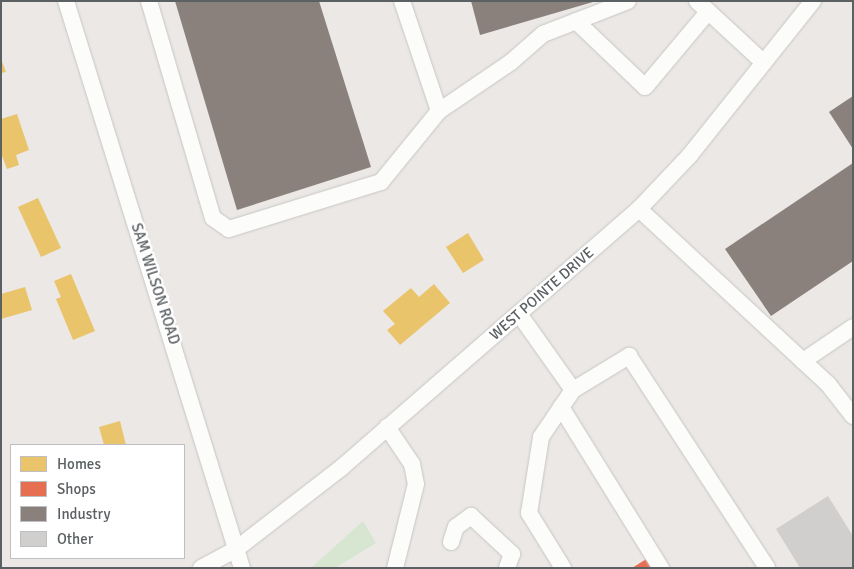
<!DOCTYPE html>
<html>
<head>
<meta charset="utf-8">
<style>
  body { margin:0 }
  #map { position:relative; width:854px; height:569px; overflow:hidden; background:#ebe8e5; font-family:Signika,sans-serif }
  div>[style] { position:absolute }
  .green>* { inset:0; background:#d7e6d1 }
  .homes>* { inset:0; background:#e9c46a }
  .shops>* { inset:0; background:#e76f51 }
  .industry>* { inset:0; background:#8a817c }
  .building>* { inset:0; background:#d1cfce }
  .roads { filter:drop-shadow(0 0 1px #c7c6c6) drop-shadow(0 0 1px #c7c6c6) }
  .minor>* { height:16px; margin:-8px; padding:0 8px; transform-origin:8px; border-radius:8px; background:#fcfcfb }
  span { translate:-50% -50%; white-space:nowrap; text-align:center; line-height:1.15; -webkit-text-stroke:5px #fff; paint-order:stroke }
  .street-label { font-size:15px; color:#5b6063 }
  .frame { position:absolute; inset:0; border:2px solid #5b6063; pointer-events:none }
  .legend { position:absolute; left:10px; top:444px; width:175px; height:115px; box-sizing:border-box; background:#fff; border:1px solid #bdbfc1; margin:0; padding:6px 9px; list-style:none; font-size:15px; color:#5b6063 }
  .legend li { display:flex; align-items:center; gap:10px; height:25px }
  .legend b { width:25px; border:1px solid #bdbfc1 }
</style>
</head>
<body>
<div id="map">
  <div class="green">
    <i style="clip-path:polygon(363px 521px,376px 543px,335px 568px,311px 568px)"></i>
  </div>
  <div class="homes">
    <i style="clip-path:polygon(1px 59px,6px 72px,1px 73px)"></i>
    <i style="clip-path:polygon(17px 114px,29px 150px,16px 155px,19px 165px,7px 169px,1px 153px,1px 119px)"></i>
    <i style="clip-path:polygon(38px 198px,61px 248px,41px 257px,18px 207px)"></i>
    <i style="clip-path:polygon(468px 233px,484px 260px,463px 273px,446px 247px)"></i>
    <i style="clip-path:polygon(71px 274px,95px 331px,73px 340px,56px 299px,61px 297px,54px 281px)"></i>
    <i style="clip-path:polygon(434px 284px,450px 303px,400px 345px,387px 330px,395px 324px,383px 311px,411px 288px,419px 297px)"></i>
    <i style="clip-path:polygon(25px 287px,32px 310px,1px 319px,1px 294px)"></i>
    <i style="clip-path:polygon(120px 421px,126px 445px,104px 445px,99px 427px)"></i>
  </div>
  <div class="shops">
    <i style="clip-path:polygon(648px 558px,655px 568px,632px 568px)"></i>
  </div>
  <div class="industry">
    <i style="clip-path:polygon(175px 1px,319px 1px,371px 167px,237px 210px)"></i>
    <i style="clip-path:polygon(471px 1px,592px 1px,593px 2px,480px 35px)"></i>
    <i style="clip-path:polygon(853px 96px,853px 149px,829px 112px)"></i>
    <i style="clip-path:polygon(853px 163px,853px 261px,771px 316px,725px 249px)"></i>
  </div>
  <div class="building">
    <i style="clip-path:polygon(828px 496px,853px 536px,853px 568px,800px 568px,776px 529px)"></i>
  </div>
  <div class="roads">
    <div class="minor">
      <i style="left:66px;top:1px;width:594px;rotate:72.76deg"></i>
      <i style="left:149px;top:1px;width:226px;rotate:73.6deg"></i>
      <i style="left:213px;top:218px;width:19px;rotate:35deg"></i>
      <i style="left:229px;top:229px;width:159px;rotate:-17.2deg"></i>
      <i style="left:381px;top:182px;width:92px;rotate:-50.8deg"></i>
      <i style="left:439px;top:111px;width:87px;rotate:-34.2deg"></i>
      <i style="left:511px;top:62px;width:43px;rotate:-41.2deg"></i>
      <i style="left:543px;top:34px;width:91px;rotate:-21.2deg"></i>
      <i style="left:402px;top:1px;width:116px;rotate:71.4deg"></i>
      <i style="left:697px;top:1px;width:90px;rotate:42.7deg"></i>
      <i style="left:576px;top:21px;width:95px;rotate:43.7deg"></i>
      <i style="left:645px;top:87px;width:98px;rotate:-50deg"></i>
      <i style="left:639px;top:209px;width:258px;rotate:42.8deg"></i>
      <i style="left:828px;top:384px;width:41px;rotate:52deg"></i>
      <i style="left:519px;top:314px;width:93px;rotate:54.6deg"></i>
      <i style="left:803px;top:361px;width:60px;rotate:-34.2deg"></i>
      <i style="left:561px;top:407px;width:190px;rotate:58.2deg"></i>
      <i style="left:387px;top:427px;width:45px;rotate:56deg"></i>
      <i style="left:412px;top:464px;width:20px;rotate:79deg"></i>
      <i style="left:416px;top:484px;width:87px;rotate:104deg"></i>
      <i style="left:451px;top:542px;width:16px;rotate:-72deg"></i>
      <i style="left:456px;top:527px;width:19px;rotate:-36deg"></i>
      <i style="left:471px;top:516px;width:56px;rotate:42.8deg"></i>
      <i style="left:512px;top:554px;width:15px;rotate:110deg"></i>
      <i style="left:201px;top:568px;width:38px;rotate:-28deg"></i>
      <i style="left:235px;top:550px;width:134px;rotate:-37.7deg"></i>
      <i style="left:341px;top:468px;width:395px;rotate:-41deg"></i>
      <i style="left:639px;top:209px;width:74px;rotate:-46.6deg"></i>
      <i style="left:690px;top:155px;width:197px;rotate:-51.4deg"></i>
      <i style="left:563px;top:568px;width:65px;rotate:-121.7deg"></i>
      <i style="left:529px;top:513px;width:77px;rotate:-81deg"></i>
      <i style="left:541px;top:437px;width:57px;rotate:-55.8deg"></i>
      <i style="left:573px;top:390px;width:66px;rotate:-31.3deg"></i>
      <i style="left:629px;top:356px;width:253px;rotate:56.9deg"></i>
    </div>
  </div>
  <div class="street-label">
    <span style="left:155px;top:284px;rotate:72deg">SAM WILSON ROAD</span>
    <span style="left:542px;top:294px;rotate:-41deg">WEST POINTE DRIVE</span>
  </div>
  <div class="frame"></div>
  <ul class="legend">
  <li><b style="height:14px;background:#e9c46a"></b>Homes</li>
  <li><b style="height:14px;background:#e76f51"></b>Shops</li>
  <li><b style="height:14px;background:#8a817c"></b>Industry</li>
  <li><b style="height:14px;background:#d1cfce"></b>Other</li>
  </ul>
</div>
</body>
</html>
